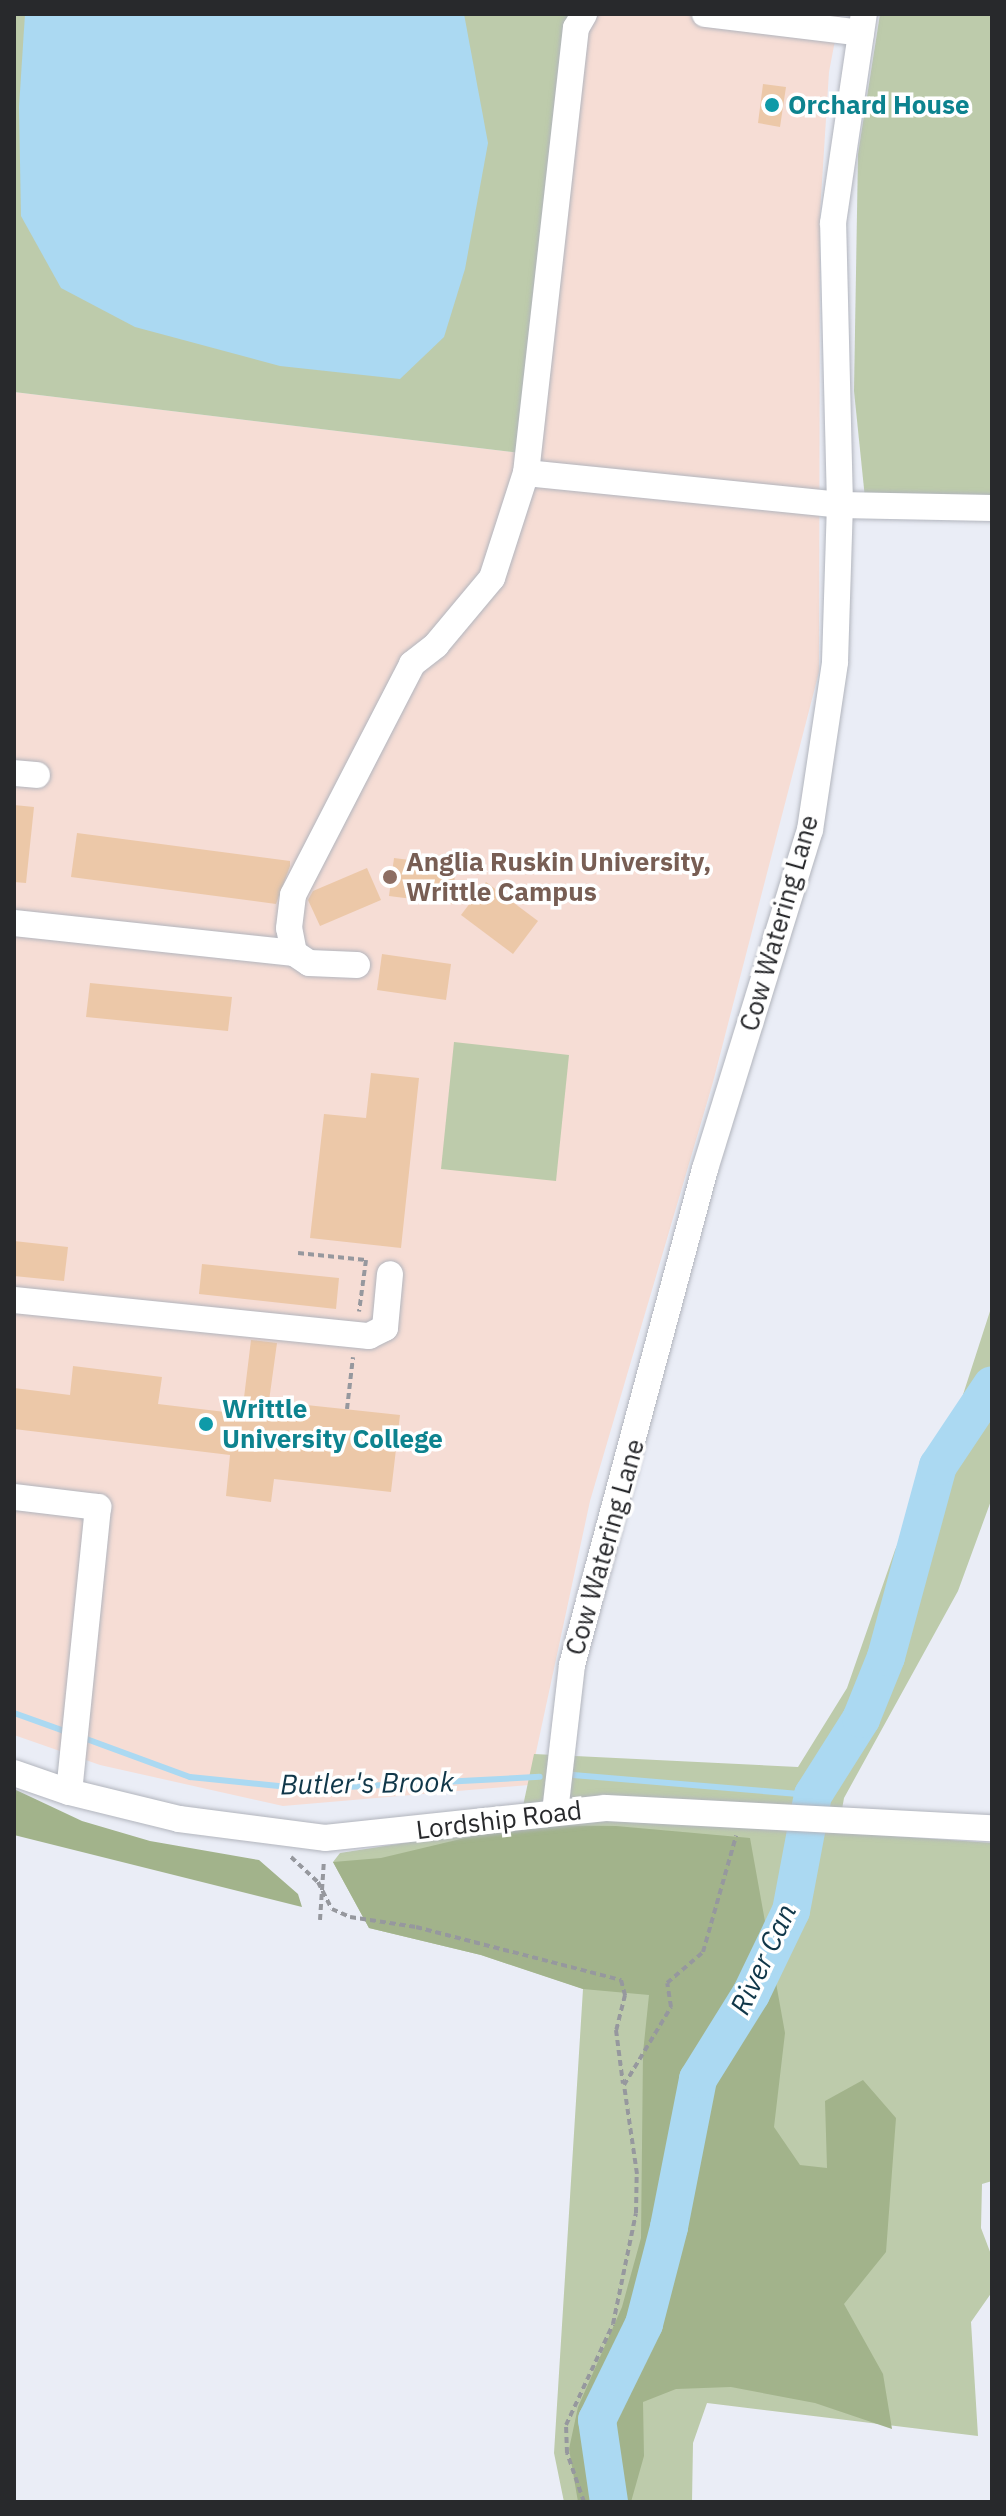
<!DOCTYPE html>
<html>
<head>
<meta charset="utf-8">
<style>
  body { margin:0 }
  #map { position:relative; width:1006px; height:2516px; overflow:hidden; background:#eaedf6; font-family:"IBM Plex Sans",sans-serif }
  div>[style] { position:absolute }
  .education>* { inset:0; background:#f6ddd5 }
  .green>* { inset:0; background:#bdcbab }
  .forest>* { inset:0; background:#a2b38b }
  .water>* { inset:0; background:#abd9f2 }
  .stream>* { height:6px; margin:-3px; padding:0 3px; transform-origin:3px; border-radius:3px; background:#abd9f2 }
  .river>* { height:38px; margin:-19px; padding:0 19px; transform-origin:19px; border-radius:19px; background:#abd9f2 }
  .building>* { inset:0; background:#ecc8a8 }
  .path>* { height:4px; margin-top:-2px; transform-origin:0; background:repeating-linear-gradient(90deg,#96989e 0 6px,transparent 0 10px) }
  .roads { filter:drop-shadow(0 0 2px #b2b5bd) drop-shadow(0 0 2px #b2b5bd) }
  .minor>* { height:26px; margin:-13px; padding:0 13px; transform-origin:13px; border-radius:13px; background:#fff }
  .dots>* { width:22px; height:22px; translate:-50% -50%; box-sizing:border-box; border:4px solid #fff; border-radius:50% }
  span { translate:-50% -50%; white-space:nowrap; text-align:center; line-height:1.15; -webkit-text-stroke:7px #fff; paint-order:stroke }
  .culture-label { font-size:26px; color:#0d838f; font-weight:700 }
  .left { translate:0 -50%; text-align:left }
  .education-label { font-size:26px; color:#785e54; font-weight:700 }
  .street-label { font-size:26px; color:#28292c }
  .water-label { font-size:28px; color:#103749; font-style:italic }
  .frame { position:absolute; inset:0; border:16px solid #28292c; pointer-events:none }
</style>
</head>
<body>
<div id="map">
  <div class="education">
    <i style="clip-path:polygon(572px 14px,840px 14px,829px 72px,820px 213px,819px 672px,713px 1082px,590px 1501px,529px 1785px,283px 1806px,100px 1765px,14px 1735px,14px 392px,529px 454px)"></i>
  </div>
  <div class="green">
    <i style="clip-path:polygon(14px 14px,572px 14px,529px 454px,14px 392px)"></i>
    <i style="clip-path:polygon(880px 14px,992px 14px,992px 514px,866px 508px,854px 391px,858px 154px)"></i>
    <i style="clip-path:polygon(454px 1042px,569px 1055px,556px 1181px,441px 1169px)"></i>
    <i style="clip-path:polygon(992px 1305px,992px 1498px,958px 1591px,844px 1798px,838px 1832px,992px 1843px,992px 2181px,982px 2184px,981px 2228px,992px 2257px,992px 2292px,971px 2322px,978px 2436px,707px 2403px,693px 2443px,692px 2502px,564px 2502px,554px 2453px,583px 1989px,481px 1955px,369px 1928px,333px 1862px,340px 1853px,519px 1825px,534px 1754px,798px 1767px,847px 1688px,895px 1550px,959px 1407px)"></i>
  </div>
  <div class="forest">
    <i style="clip-path:polygon(14px 1789px,82px 1821px,150px 1841px,259px 1860px,298px 1894px,302px 1907px,14px 1835px)"></i>
    <i style="clip-path:polygon(519px 1825px,616px 1826px,750px 1838px,785px 2033px,774px 2127px,800px 2165px,827px 2168px,825px 2101px,863px 2080px,896px 2118px,886px 2252px,844px 2304px,883px 2374px,892px 2429px,815px 2403px,731px 2387px,676px 2389px,643px 2402px,644px 2456px,631px 2502px,578px 2502px,569px 2449px,578px 2407px,622px 2307px,641px 2238px,643px 2053px,649px 1995px,583px 1989px,481px 1955px,369px 1928px,333px 1862px,381px 1858px)"></i>
  </div>
  <div class="water">
    <i style="clip-path:polygon(25px 14px,464px 14px,488px 143px,465px 269px,444px 337px,400px 379px,280px 366px,135px 327px,61px 288px,21px 216px,19px 107px)"></i>
  </div>
  <div class="stream">
    <i style="left:14px;top:1713px;width:56px;rotate:19.7deg"></i>
    <i style="left:81px;top:1737px;width:116px;rotate:20.2deg"></i>
    <i style="left:190px;top:1777px;width:119px;rotate:5.8deg"></i>
    <i style="left:308px;top:1789px;width:232px;rotate:-3deg"></i>
    <i style="left:573px;top:1775px;width:241px;rotate:4.8deg"></i>
  </div>
  <div class="river">
    <i style="left:609px;top:2502px;width:83px;rotate:-98.3deg"></i>
    <i style="left:597px;top:2420px;width:107px;rotate:-63.9deg"></i>
    <i style="left:644px;top:2324px;width:100px;rotate:-75.5deg"></i>
    <i style="left:669px;top:2227px;width:151px;rotate:-78.9deg"></i>
    <i style="left:698px;top:2079px;width:100px;rotate:-58.1deg"></i>
    <i style="left:751px;top:1994px;width:92px;rotate:-64.3deg"></i>
    <i style="left:791px;top:1911px;width:118px;rotate:-79.3deg"></i>
    <i style="left:813px;top:1795px;width:90px;rotate:-57.7deg"></i>
    <i style="left:861px;top:1719px;width:67px;rotate:-68deg"></i>
    <i style="left:886px;top:1657px;width:198px;rotate:-74.8deg"></i>
    <i style="left:938px;top:1466px;width:97px;rotate:-56.3deg"></i>
  </div>
  <div class="building">
    <i style="clip-path:polygon(763px 84px,786px 87px,780px 127px,758px 123px)"></i>
    <i style="clip-path:polygon(14px 805px,34px 807px,26px 883px,14px 882px)"></i>
    <i style="clip-path:polygon(77px 833px,290px 861px,290px 866px,276px 904px,71px 877px)"></i>
    <i style="clip-path:polygon(394px 858px,456px 866px,452px 904px,389px 896px)"></i>
    <i style="clip-path:polygon(367px 868px,381px 900px,320px 926px,308px 900px,313px 891px)"></i>
    <i style="clip-path:polygon(486px 882px,538px 921px,513px 954px,461px 915px)"></i>
    <i style="clip-path:polygon(382px 954px,451px 964px,446px 1000px,377px 990px)"></i>
    <i style="clip-path:polygon(90px 983px,232px 997px,228px 1031px,86px 1017px)"></i>
    <i style="clip-path:polygon(371px 1073px,419px 1078px,401px 1248px,310px 1238px,324px 1114px,366px 1118px)"></i>
    <i style="clip-path:polygon(14px 1241px,68px 1247px,64px 1281px,14px 1276px)"></i>
    <i style="clip-path:polygon(202px 1264px,339px 1278px,336px 1309px,199px 1294px)"></i>
    <i style="clip-path:polygon(251px 1340px,277px 1343px,269px 1401px,400px 1415px,391px 1492px,274px 1479px,271px 1502px,226px 1496px,230px 1455px,14px 1429px,14px 1388px,70px 1395px,73px 1366px,162px 1377px,158px 1404px,242px 1414px)"></i>
  </div>
  <div class="path">
    <i style="left:298px;top:1253px;width:68px;rotate:5.9deg"></i>
    <i style="left:366px;top:1260px;width:52px;rotate:97.7deg"></i>
    <i style="left:347px;top:1409px;width:52px;rotate:-83.4deg"></i>
    <i style="left:291px;top:1857px;width:37px;rotate:43deg"></i>
    <i style="left:318px;top:1882px;width:30px;rotate:63deg"></i>
    <i style="left:332px;top:1909px;width:20px;rotate:24deg"></i>
    <i style="left:350px;top:1917px;width:67px;rotate:8.6deg"></i>
    <i style="left:416px;top:1927px;width:212px;rotate:14.5deg"></i>
    <i style="left:621px;top:1980px;width:16px;rotate:75deg"></i>
    <i style="left:625px;top:1995px;width:36px;rotate:104deg"></i>
    <i style="left:616px;top:2030px;width:54px;rotate:82.6deg"></i>
    <i style="left:320px;top:1920px;width:60px;rotate:-86.2deg"></i>
    <i style="left:584px;top:2502px;width:52px;rotate:-109.1deg"></i>
    <i style="left:567px;top:2453px;width:28px;rotate:-92deg"></i>
    <i style="left:566px;top:2425px;width:111px;rotate:-65deg"></i>
    <i style="left:613px;top:2324px;width:113px;rotate:-78.3deg"></i>
    <i style="left:636px;top:2213px;width:39px;rotate:-89deg"></i>
    <i style="left:637px;top:2174px;width:90px;rotate:-98.3deg"></i>
    <i style="left:624px;top:2085px;width:91px;rotate:-58.9deg"></i>
    <i style="left:671px;top:2007px;width:24px;rotate:-99deg"></i>
    <i style="left:667px;top:1983px;width:48px;rotate:-40.7deg"></i>
    <i style="left:703px;top:1952px;width:121px;rotate:-74.1deg"></i>
  </div>
  <div class="roads">
    <div class="minor">
      <i style="left:705px;top:14px;width:157px;rotate:6.9deg"></i>
      <i style="left:526px;top:473px;width:448px;rotate:-83.6deg"></i>
      <i style="left:576px;top:28px;width:16px;rotate:-60deg"></i>
      <i style="left:14px;top:773px;width:23px;rotate:5deg"></i>
      <i style="left:14px;top:923px;width:282px;rotate:6.1deg"></i>
      <i style="left:357px;top:965px;width:48px;rotate:-177.6deg"></i>
      <i style="left:309px;top:963px;width:18px;rotate:-146deg"></i>
      <i style="left:294px;top:953px;width:25px;rotate:-101deg"></i>
      <i style="left:289px;top:928px;width:33px;rotate:-83deg"></i>
      <i style="left:293px;top:895px;width:260px;rotate:-62.7deg"></i>
      <i style="left:412px;top:664px;width:31px;rotate:-38deg"></i>
      <i style="left:436px;top:645px;width:87px;rotate:-50.1deg"></i>
      <i style="left:492px;top:578px;width:110px;rotate:-72.1deg"></i>
      <i style="left:526px;top:473px;width:316px;rotate:5.8deg"></i>
      <i style="left:840px;top:505px;width:152px;rotate:1.1deg"></i>
      <i style="left:14px;top:1300px;width:357px;rotate:5.8deg"></i>
      <i style="left:369px;top:1336px;width:18px;rotate:-27deg"></i>
      <i style="left:385px;top:1328px;width:54px;rotate:-84.7deg"></i>
      <i style="left:14px;top:1497px;width:85px;rotate:6.8deg"></i>
      <i style="left:98px;top:1507px;width:286px;rotate:95.8deg"></i>
      <i style="left:14px;top:1773px;width:58px;rotate:19.1deg"></i>
      <i style="left:69px;top:1792px;width:113px;rotate:13.8deg"></i>
      <i style="left:179px;top:1819px;width:147px;rotate:7.4deg"></i>
      <i style="left:325px;top:1838px;width:282px;rotate:-6.1deg"></i>
      <i style="left:605px;top:1808px;width:388px;rotate:3deg"></i>
      <i style="left:555px;top:1812px;width:148px;rotate:-83.4deg"></i>
      <i style="left:572px;top:1665px;width:514px;rotate:-74.99deg"></i>
      <i style="left:705px;top:1169px;width:355px;rotate:-72.8deg"></i>
      <i style="left:810px;top:830px;width:170px;rotate:-81.5deg"></i>
      <i style="left:835px;top:662px;width:157px;rotate:-88.2deg"></i>
      <i style="left:840px;top:505px;width:282px;rotate:-91.4deg"></i>
      <i style="left:833px;top:223px;width:211px;rotate:-81.6deg"></i>
    </div>
  </div>
  <div class="dots">
    <i style="left:772px;top:105px;background:#0f9aa8"></i>
    <i style="left:390px;top:877px;background:#8d6e63"></i>
    <i style="left:206px;top:1424px;background:#0f9aa8"></i>
  </div>
  <div class="culture-label">
    <span class="left" style="left:788px;top:105px">Orchard House</span>
    <span class="left" style="left:222px;top:1424px">Writtle<br>University College</span>
  </div>
  <div class="education-label">
    <span class="left" style="left:406px;top:877px">Anglia Ruskin University,<br>Writtle Campus</span>
  </div>
  <div class="street-label">
    <span style="left:779px;top:923px;rotate:-74deg">Cow Watering Lane</span>
    <span style="left:605px;top:1547px;rotate:-74deg">Cow Watering Lane</span>
    <span style="left:499px;top:1820px;rotate:-7deg">Lordship Road</span>
  </div>
  <div class="water-label">
    <span style="left:367px;top:1783px;rotate:-1deg">Butler's Brook</span>
    <span style="left:763px;top:1959px;rotate:-65deg">River Can</span>
  </div>
  <div class="frame"></div>
</div>
</body>
</html>
